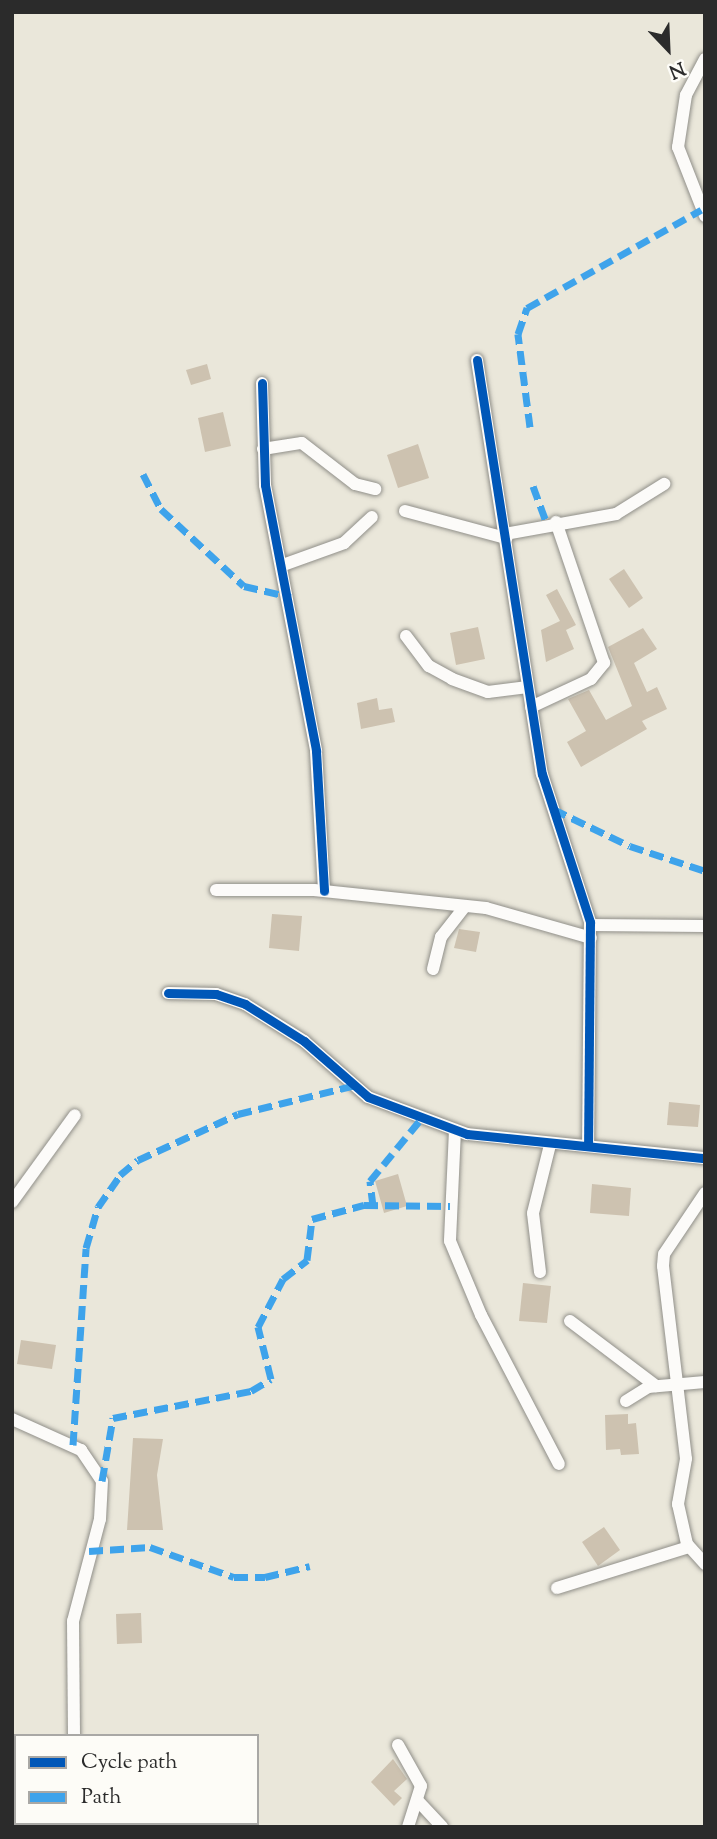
<!DOCTYPE html>
<html>
<head>
<meta charset="utf-8">
<style>
  body { margin:0 }
  #map { position:relative; width:717px; height:1839px; overflow:hidden; background:#eae7da; font-family:"Sorts Mill Goudy",serif }
  div>[style] { position:absolute }
  .building>* { inset:0; background:#cdc2b0 }
  .roads { filter:drop-shadow(0 0 2px #908f89) drop-shadow(0 0 2px #908f89) }
  .minor>* { height:12px; margin:-6px; padding:0 6px; transform-origin:6px; border-radius:6px; background:#fcfbf9 }
  .tertiary>* { height:16px; margin:-8px; padding:0 8px; transform-origin:8px; border-radius:8px; background:#fcfbf9 }
  .quiet>* { height:7px; margin-top:-3.5px; transform-origin:0; background:repeating-linear-gradient(90deg,#3ea3eb 0 14px,transparent 0 21px) }
  .cycleway>* { height:9px; margin:-4.5px; padding:0 4.5px; transform-origin:4.5px; border-radius:4.5px; background:#0057b8 }
  span { translate:-50% -50%; white-space:nowrap; text-align:center; line-height:1.15; -webkit-text-stroke:7px #fdfcf7; paint-order:stroke }
  .frame { position:absolute; inset:0; border:14px solid #2b2b2b; pointer-events:none }
  .legend { position:absolute; left:14px; top:1734px; width:245px; height:91px; box-sizing:border-box; background:#fdfcf7; border:2px solid #a9a8a5; margin:0; padding:9px 12px; list-style:none; font-size:21px; color:#2b2b2b }
  .legend li { display:flex; align-items:center; gap:14px; height:35px }
  .legend b { width:35px; border:2px solid #a9a8a5 }
  .north { position:absolute; left:633px; top:14px; width:70px; height:70px; -webkit-text-stroke:5px #fdfcf7; paint-order:stroke; rotate:157deg; font-size:19px; font-weight:700; line-height:28px; text-align:center; color:#2b2b2b }
  .north::after { content:''; display:block; margin:auto; width:24px; height:32px; background:#2b2b2b; clip-path:polygon(50% 0,100% 100%,50% 72%,0 100%) }
</style>
</head>
<body>
<div id="map">
  <div class="building">
    <i style="clip-path:polygon(207px 364px,211px 379px,191px 385px,186px 370px)"></i>
    <i style="clip-path:polygon(223px 412px,231px 446px,205px 452px,198px 418px)"></i>
    <i style="clip-path:polygon(418px 444px,429px 478px,398px 488px,387px 455px)"></i>
    <i style="clip-path:polygon(624px 569px,643px 598px,629px 608px,609px 579px)"></i>
    <i style="clip-path:polygon(557px 589px,576px 625px,566px 630px,574px 649px,546px 662px,541px 630px,560px 621px,546px 595px)"></i>
    <i style="clip-path:polygon(478px 627px,485px 659px,456px 665px,450px 633px)"></i>
    <i style="clip-path:polygon(643px 628px,657px 649px,634px 663px,647px 692px,657px 687px,667px 709px,642px 721px,647px 729px,581px 767px,567px 742px,586px 731px,568px 699px,589px 690px,606px 720px,632px 706px,608px 647px)"></i>
    <i style="clip-path:polygon(377px 698px,379px 710px,392px 708px,395px 722px,361px 729px,357px 703px)"></i>
    <i style="clip-path:polygon(272px 914px,302px 916px,299px 951px,269px 948px)"></i>
    <i style="clip-path:polygon(459px 929px,480px 932px,476px 952px,454px 948px)"></i>
    <i style="clip-path:polygon(669px 1102px,700px 1105px,698px 1127px,667px 1125px)"></i>
    <i style="clip-path:polygon(398px 1174px,407px 1206px,384px 1213px,375px 1181px)"></i>
    <i style="clip-path:polygon(592px 1184px,631px 1188px,629px 1216px,590px 1213px)"></i>
    <i style="clip-path:polygon(523px 1283px,551px 1286px,547px 1323px,519px 1321px)"></i>
    <i style="clip-path:polygon(21px 1340px,56px 1345px,52px 1369px,17px 1364px)"></i>
    <i style="clip-path:polygon(628px 1414px,628px 1424px,636px 1423px,639px 1454px,621px 1455px,620px 1449px,606px 1450px,605px 1415px)"></i>
    <i style="clip-path:polygon(133px 1438px,163px 1439px,157px 1475px,163px 1530px,127px 1530px)"></i>
    <i style="clip-path:polygon(604px 1527px,620px 1550px,598px 1566px,582px 1542px)"></i>
    <i style="clip-path:polygon(141px 1613px,142px 1643px,117px 1644px,116px 1614px)"></i>
    <i style="clip-path:polygon(393px 1759px,407px 1779px,394px 1791px,402px 1798px,394px 1806px,371px 1782px)"></i>
  </div>
  <div class="roads">
    <div class="minor">
      <i style="left:705px;top:59px;width:41px;rotate:117.8deg"></i>
      <i style="left:686px;top:95px;width:53px;rotate:98.7deg"></i>
      <i style="left:678px;top:147px;width:74px;rotate:68.6deg"></i>
      <i style="left:477px;top:360px;width:419px;rotate:81.1deg"></i>
      <i style="left:542px;top:774px;width:156px;rotate:72deg"></i>
      <i style="left:590px;top:922px;width:222px;rotate:90.5deg"></i>
      <i style="left:262px;top:383px;width:102px;rotate:88.3deg"></i>
      <i style="left:265px;top:485px;width:271px;rotate:79.1deg"></i>
      <i style="left:316px;top:751px;width:140px;rotate:86.7deg"></i>
      <i style="left:263px;top:449px;width:39px;rotate:-9deg"></i>
      <i style="left:302px;top:443px;width:67px;rotate:37.7deg"></i>
      <i style="left:355px;top:484px;width:21px;rotate:14deg"></i>
      <i style="left:405px;top:511px;width:105px;rotate:15deg"></i>
      <i style="left:505px;top:534px;width:113px;rotate:-10.2deg"></i>
      <i style="left:616px;top:514px;width:57px;rotate:-32deg"></i>
      <i style="left:283px;top:565px;width:65px;rotate:-19.8deg"></i>
      <i style="left:344px;top:543px;width:38px;rotate:-43deg"></i>
      <i style="left:406px;top:636px;width:38px;rotate:53deg"></i>
      <i style="left:429px;top:666px;width:26px;rotate:29deg"></i>
      <i style="left:452px;top:679px;width:38px;rotate:20deg"></i>
      <i style="left:488px;top:692px;width:40px;rotate:-7.1deg"></i>
      <i style="left:531px;top:707px;width:66px;rotate:-25deg"></i>
      <i style="left:591px;top:679px;width:21px;rotate:-51deg"></i>
      <i style="left:604px;top:663px;width:149px;rotate:-108.8deg"></i>
      <i style="left:216px;top:890px;width:98px"></i>
      <i style="left:314px;top:890px;width:173px;rotate:6deg"></i>
      <i style="left:486px;top:908px;width:109px;rotate:15.9deg"></i>
      <i style="left:590px;top:925px;width:115px;rotate:0.5deg"></i>
      <i style="left:433px;top:969px;width:33px;rotate:-76deg"></i>
      <i style="left:441px;top:937px;width:37px;rotate:-52deg"></i>
      <i style="left:168px;top:993px;width:48px;rotate:1.2deg"></i>
      <i style="left:216px;top:994px;width:31px;rotate:19deg"></i>
      <i style="left:245px;top:1004px;width:70px;rotate:32.1deg"></i>
      <i style="left:304px;top:1041px;width:85px;rotate:41.2deg"></i>
      <i style="left:368px;top:1097px;width:106px;rotate:20.5deg"></i>
      <i style="left:467px;top:1134px;width:239px;rotate:5.8deg"></i>
      <i style="left:455px;top:1130px;width:111px;rotate:92.6deg"></i>
      <i style="left:450px;top:1241px;width:80px;rotate:67.3deg"></i>
      <i style="left:481px;top:1315px;width:168px;rotate:62.4deg"></i>
      <i style="left:705px;top:1193px;width:73px;rotate:123.9deg"></i>
      <i style="left:664px;top:1254px;width:12px;rotate:95deg"></i>
      <i style="left:663px;top:1266px;width:194px;rotate:83.2deg"></i>
      <i style="left:686px;top:1459px;width:46px;rotate:100.1deg"></i>
      <i style="left:678px;top:1504px;width:41px;rotate:77.3deg"></i>
      <i style="left:687px;top:1544px;width:27px;rotate:48deg"></i>
      <i style="left:12px;top:1202px;width:107px;rotate:-54.1deg"></i>
      <i style="left:540px;top:1272px;width:59px;rotate:-96.8deg"></i>
      <i style="left:533px;top:1213px;width:70px;rotate:-76deg"></i>
      <i style="left:570px;top:1321px;width:108px;rotate:37.1deg"></i>
      <i style="left:626px;top:1401px;width:26px;rotate:-32deg"></i>
      <i style="left:648px;top:1387px;width:57px;rotate:-5deg"></i>
      <i style="left:12px;top:1419px;width:76px;rotate:24.2deg"></i>
      <i style="left:81px;top:1450px;width:37px;rotate:56deg"></i>
      <i style="left:102px;top:1481px;width:38px;rotate:93deg"></i>
      <i style="left:100px;top:1519px;width:106px;rotate:104.8deg"></i>
      <i style="left:73px;top:1621px;width:115px;rotate:89.5deg"></i>
      <i style="left:557px;top:1588px;width:138px;rotate:-17.3deg"></i>
      <i style="left:398px;top:1745px;width:47px;rotate:60.7deg"></i>
      <i style="left:421px;top:1786px;width:43px;rotate:107.6deg"></i>
      <i style="left:419px;top:1802px;width:34px;rotate:47deg"></i>
    </div>
    <div class="tertiary">
      <i style="left:12px;top:1810px;width:4px"></i>
      <i style="left:184px;top:1823px;width:33px;rotate:7deg"></i>
    </div>
  </div>
  <div class="quiet">
    <i style="left:530px;top:427px;width:94px;rotate:-97.4deg"></i>
    <i style="left:518px;top:334px;width:28px;rotate:-71deg"></i>
    <i style="left:527px;top:308px;width:200px;rotate:-29.4deg"></i>
    <i style="left:143px;top:474px;width:39px;rotate:63deg"></i>
    <i style="left:161px;top:509px;width:113px;rotate:42.9deg"></i>
    <i style="left:244px;top:586px;width:48px;rotate:13.2deg"></i>
    <i style="left:533px;top:486px;width:40px;rotate:69.8deg"></i>
    <i style="left:553px;top:809px;width:85px;rotate:25.7deg"></i>
    <i style="left:630px;top:846px;width:79px;rotate:18.4deg"></i>
    <i style="left:373px;top:1206px;width:25px;rotate:-97deg"></i>
    <i style="left:370px;top:1181px;width:80px;rotate:-50.6deg"></i>
    <i style="left:73px;top:1445px;width:197px;rotate:-86.2deg"></i>
    <i style="left:86px;top:1248px;width:43px;rotate:-73.7deg"></i>
    <i style="left:98px;top:1207px;width:39px;rotate:-55deg"></i>
    <i style="left:120px;top:1175px;width:23px;rotate:-40deg"></i>
    <i style="left:138px;top:1160px;width:110px;rotate:-24.7deg"></i>
    <i style="left:238px;top:1114px;width:122px;rotate:-13.8deg"></i>
    <i style="left:102px;top:1481px;width:64px;rotate:-80.1deg"></i>
    <i style="left:113px;top:1418px;width:141px;rotate:-11.1deg"></i>
    <i style="left:251px;top:1391px;width:23px;rotate:-31deg"></i>
    <i style="left:271px;top:1379px;width:54px;rotate:-104deg"></i>
    <i style="left:258px;top:1327px;width:54px;rotate:-62.5deg"></i>
    <i style="left:283px;top:1279px;width:31px;rotate:-38deg"></i>
    <i style="left:307px;top:1260px;width:41px;rotate:-83deg"></i>
    <i style="left:312px;top:1219px;width:54px;rotate:-15.1deg"></i>
    <i style="left:364px;top:1205px;width:86px;rotate:0.7deg"></i>
    <i style="left:89px;top:1551px;width:61px;rotate:-3.8deg"></i>
    <i style="left:150px;top:1547px;width:89px;rotate:19.7deg"></i>
    <i style="left:234px;top:1577px;width:31px"></i>
    <i style="left:265px;top:1577px;width:46px;rotate:-13.7deg"></i>
    <i style="left:67px;top:1827px;width:4px;rotate:-90deg"></i>
    <i style="left:152px;top:1827px;width:6px;rotate:-39deg"></i>
  </div>
  <div class="cycleway">
    <i style="left:477px;top:360px;width:419px;rotate:81.1deg"></i>
    <i style="left:542px;top:774px;width:156px;rotate:72deg"></i>
    <i style="left:590px;top:922px;width:222px;rotate:90.5deg"></i>
    <i style="left:262px;top:383px;width:102px;rotate:88.3deg"></i>
    <i style="left:265px;top:485px;width:271px;rotate:79.1deg"></i>
    <i style="left:316px;top:751px;width:140px;rotate:86.7deg"></i>
    <i style="left:168px;top:993px;width:48px;rotate:1.2deg"></i>
    <i style="left:216px;top:994px;width:31px;rotate:19deg"></i>
    <i style="left:245px;top:1004px;width:70px;rotate:32.1deg"></i>
    <i style="left:304px;top:1041px;width:85px;rotate:41.2deg"></i>
    <i style="left:368px;top:1097px;width:106px;rotate:20.5deg"></i>
    <i style="left:467px;top:1134px;width:239px;rotate:5.8deg"></i>
  </div>
  <div class="frame"></div>
  <ul class="legend">
  <li><b style="height:9px;background:#0057b8"></b>Cycle path</li>
  <li><b style="height:9px;background:#3ea3eb"></b>Path</li>
  </ul>
  <div class="north">N</div>
</div>
</body>
</html>
